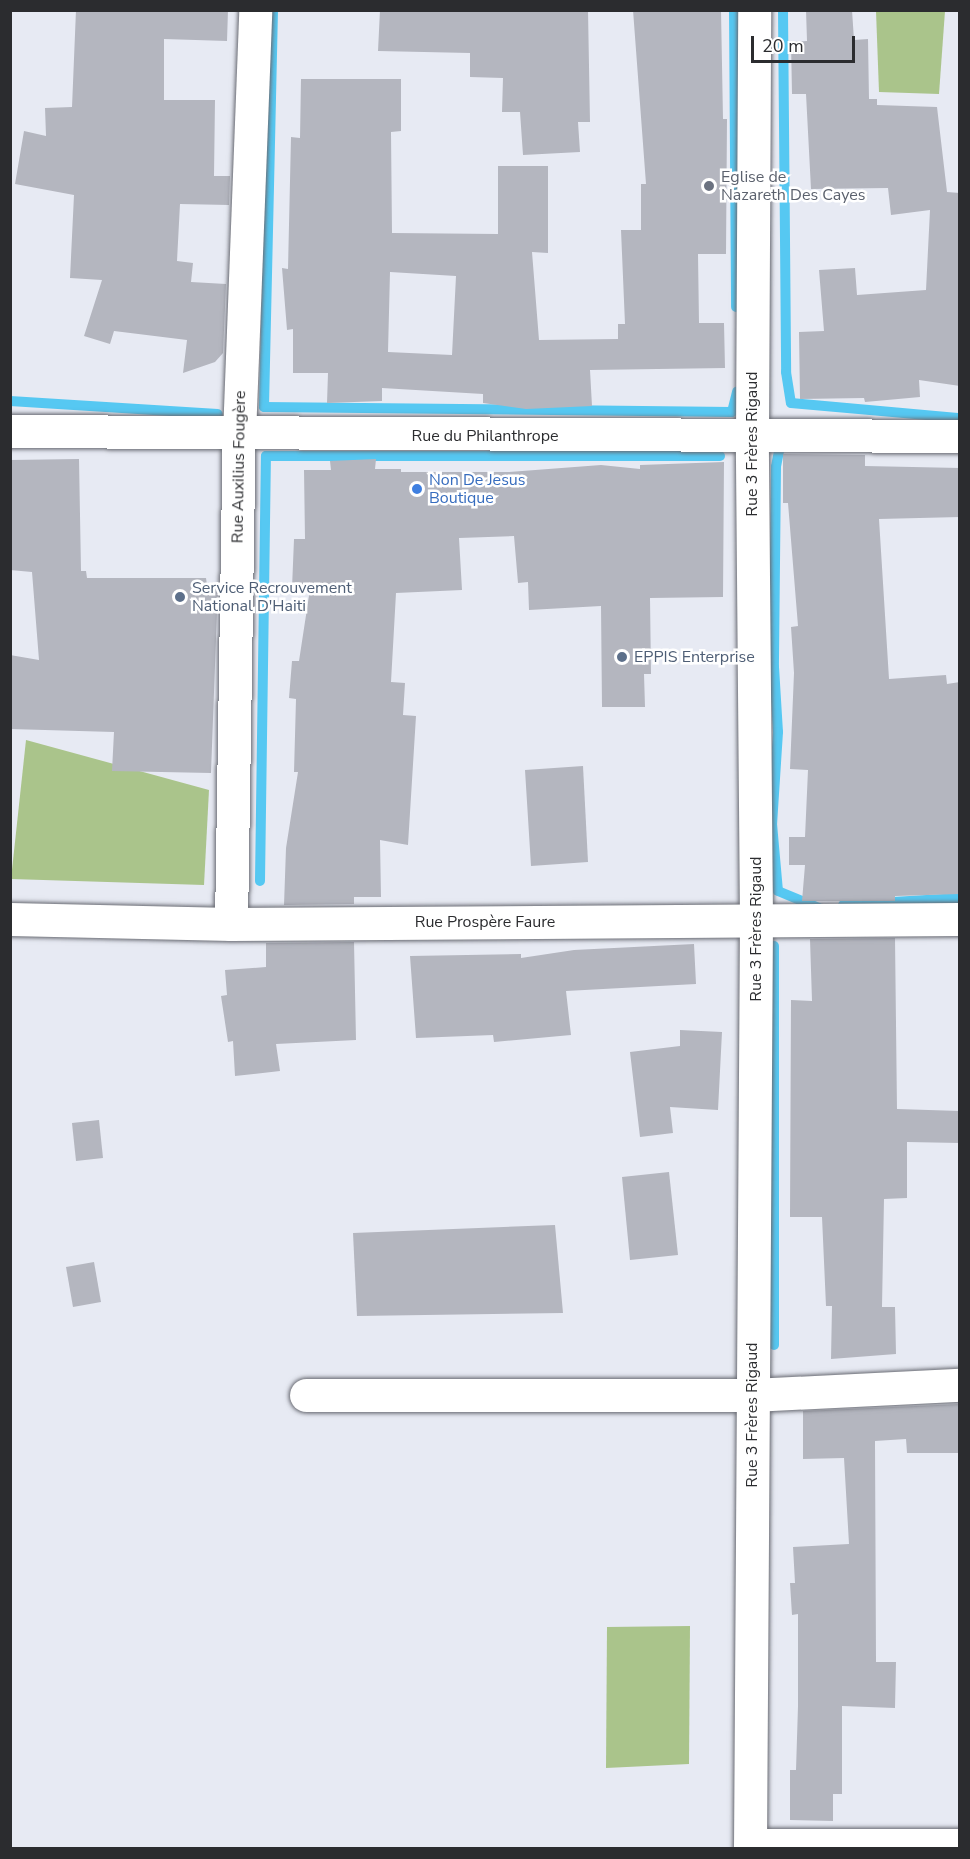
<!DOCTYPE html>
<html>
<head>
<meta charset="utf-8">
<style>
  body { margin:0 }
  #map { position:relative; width:970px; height:1859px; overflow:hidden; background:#e7eaf3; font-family:"Nunito Sans",sans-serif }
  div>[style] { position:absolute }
  .green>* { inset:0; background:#aac48b }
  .stream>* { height:10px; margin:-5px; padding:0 5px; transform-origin:5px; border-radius:5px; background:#56c8f2 }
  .building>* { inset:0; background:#b4b6bf }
  .roads { filter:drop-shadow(0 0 2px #696b73) drop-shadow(0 0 2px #696b73) }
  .minor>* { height:33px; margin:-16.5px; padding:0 16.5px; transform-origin:16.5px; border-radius:16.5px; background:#fff }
  .dots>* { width:16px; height:16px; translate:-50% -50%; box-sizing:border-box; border:3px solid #fff; border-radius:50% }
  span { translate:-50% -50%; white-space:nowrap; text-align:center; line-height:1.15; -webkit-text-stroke:5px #fff; paint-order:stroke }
  .worship-label { font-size:16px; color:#5b616d }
  .left { translate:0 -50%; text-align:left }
  .street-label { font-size:16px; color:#2b2c2f }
  .shop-label { font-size:16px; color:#366cbe }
  .service-label { font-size:16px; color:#4e5e75 }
  .frame { position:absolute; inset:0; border:12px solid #2b2c2f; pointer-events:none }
  .scale { position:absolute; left:751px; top:36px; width:104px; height:27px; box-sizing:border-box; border:3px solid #2b2c2f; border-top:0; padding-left:8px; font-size:18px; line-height:21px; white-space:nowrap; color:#2b2c2f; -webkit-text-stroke:4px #fff; paint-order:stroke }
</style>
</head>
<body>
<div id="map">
  <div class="green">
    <i style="clip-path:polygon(876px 11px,945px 11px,939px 94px,879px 92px)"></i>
    <i style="clip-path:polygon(26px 740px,209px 790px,204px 885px,11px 879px)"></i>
    <i style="clip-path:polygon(690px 1626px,689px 1764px,606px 1768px,607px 1627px)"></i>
  </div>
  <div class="stream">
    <i style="left:273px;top:10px;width:397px;rotate:91.3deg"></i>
    <i style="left:264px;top:407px;width:468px;rotate:0.6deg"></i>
    <i style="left:732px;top:412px;width:21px;rotate:-76deg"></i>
    <i style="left:734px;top:10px;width:297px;rotate:89.6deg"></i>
    <i style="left:783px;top:10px;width:362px;rotate:89.5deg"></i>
    <i style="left:786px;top:372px;width:31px;rotate:81deg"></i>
    <i style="left:791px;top:403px;width:170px;rotate:5.1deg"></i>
    <i style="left:10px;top:401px;width:208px;rotate:3.6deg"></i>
    <i style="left:787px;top:446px;width:7px;rotate:180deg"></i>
    <i style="left:780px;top:446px;width:21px;rotate:101deg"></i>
    <i style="left:776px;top:467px;width:200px;rotate:90.6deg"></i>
    <i style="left:774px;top:667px;width:65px;rotate:86.5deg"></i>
    <i style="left:778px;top:732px;width:92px;rotate:93.7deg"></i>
    <i style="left:772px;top:824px;width:67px;rotate:84.9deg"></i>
    <i style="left:778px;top:891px;width:44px;rotate:22.5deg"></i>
    <i style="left:260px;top:881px;width:425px;rotate:-89.2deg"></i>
    <i style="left:266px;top:456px;width:454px"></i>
    <i style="left:843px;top:905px;width:117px;rotate:-3.4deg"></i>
    <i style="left:774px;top:1345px;width:399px;rotate:-90deg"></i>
  </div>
  <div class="building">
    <i style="clip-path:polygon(76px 10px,228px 10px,227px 41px,164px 39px,164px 100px,215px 100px,214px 176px,230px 176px,229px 205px,180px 204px,177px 261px,193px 263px,191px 282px,226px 284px,223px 353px,215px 362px,183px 373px,187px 340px,114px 331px,110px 344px,84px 336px,102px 280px,70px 278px,74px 195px,15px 184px,24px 131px,46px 136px,45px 108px,72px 107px)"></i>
    <i style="clip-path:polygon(380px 10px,588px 10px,590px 122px,578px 122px,580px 152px,523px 155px,520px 112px,502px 112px,503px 78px,470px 77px,470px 53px,378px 51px)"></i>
    <i style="clip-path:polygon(evenodd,633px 10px,721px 10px,723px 119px,727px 119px,726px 254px,698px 254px,699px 323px,724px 323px,725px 368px,590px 370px,592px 406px,526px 409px,483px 403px,483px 394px,382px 388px,382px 401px,327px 403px,328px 373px,293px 373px,293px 329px,287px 330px,282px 268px,288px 269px,291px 137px,300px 138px,301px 79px,401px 79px,401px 131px,391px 132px,392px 233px,498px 234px,498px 166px,548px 166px,548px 253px,532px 252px,539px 340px,618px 339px,618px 324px,625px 324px,621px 230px,641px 230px,641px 184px,646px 184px,633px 10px,390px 272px,456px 276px,452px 355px,388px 352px,390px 272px)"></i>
    <i style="clip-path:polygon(806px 10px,852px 10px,854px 40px,868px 39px,869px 99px,877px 99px,877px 105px,937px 107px,947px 192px,960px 193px,960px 386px,919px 380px,920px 397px,865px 402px,864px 398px,800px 399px,799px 332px,824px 331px,819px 270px,855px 268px,857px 295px,926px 290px,930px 210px,891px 215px,888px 188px,811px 189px,806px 94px,792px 94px,791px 42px,807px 41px)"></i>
    <i style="clip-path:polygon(783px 454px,865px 455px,865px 466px,960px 468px,960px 517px,879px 519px,889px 679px,946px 675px,947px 684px,960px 682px,960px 894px,895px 896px,895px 901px,802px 901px,805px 865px,789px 865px,789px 837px,805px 837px,808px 770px,790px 769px,794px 673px,791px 627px,798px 626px,788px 503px,783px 503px)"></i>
    <i style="clip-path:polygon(79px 459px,81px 571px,86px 571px,87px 578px,206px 578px,207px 585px,218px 584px,211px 773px,112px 771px,114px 732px,10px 729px,10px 655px,39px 660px,32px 572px,10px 570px,10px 460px)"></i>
    <i style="clip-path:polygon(376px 459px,375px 469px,401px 469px,401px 472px,509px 472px,601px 465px,640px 469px,640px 465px,724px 462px,723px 597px,650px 598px,651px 674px,644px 674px,645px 707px,602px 707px,601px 606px,529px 610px,528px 582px,518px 583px,514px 536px,459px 538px,462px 590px,396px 593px,391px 682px,405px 683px,403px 715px,416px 716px,408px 845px,380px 840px,381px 897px,354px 897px,354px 904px,284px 905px,286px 848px,298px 772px,294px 772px,296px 699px,289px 698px,292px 661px,299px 661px,310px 589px,292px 588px,294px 539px,305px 539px,304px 470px,331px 470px,330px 461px)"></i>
    <i style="clip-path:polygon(583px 766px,588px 862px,531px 866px,525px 770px)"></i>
    <i style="clip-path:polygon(895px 938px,897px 1109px,960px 1111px,960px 1143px,907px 1142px,907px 1198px,884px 1199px,882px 1307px,895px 1307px,896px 1354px,831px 1359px,832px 1306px,826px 1306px,822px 1217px,790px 1217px,791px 1000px,812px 1001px,810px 939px)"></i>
    <i style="clip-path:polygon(354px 942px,356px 1040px,276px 1044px,280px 1071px,235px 1076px,233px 1041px,228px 1042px,221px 996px,227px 995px,225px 970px,266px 967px,266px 943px)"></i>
    <i style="clip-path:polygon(694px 944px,696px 984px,566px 991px,571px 1035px,494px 1042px,493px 1035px,416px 1038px,410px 956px,521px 954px,521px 958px,574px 950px)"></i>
    <i style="clip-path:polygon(680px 1030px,722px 1032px,718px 1110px,670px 1107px,673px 1133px,640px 1137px,630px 1052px,680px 1046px)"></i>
    <i style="clip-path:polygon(99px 1120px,103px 1158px,76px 1161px,72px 1123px)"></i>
    <i style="clip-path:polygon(669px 1172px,678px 1255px,630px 1260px,622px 1177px)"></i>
    <i style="clip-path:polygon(555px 1225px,563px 1313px,357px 1316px,353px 1233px)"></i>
    <i style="clip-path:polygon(94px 1262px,101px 1302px,73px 1307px,66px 1267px)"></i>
    <i style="clip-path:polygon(960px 1404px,960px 1453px,907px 1453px,906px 1439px,875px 1441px,876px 1662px,896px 1662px,895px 1708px,842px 1706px,842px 1794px,833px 1794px,833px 1821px,790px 1820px,790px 1770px,796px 1770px,798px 1706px,798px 1614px,792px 1615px,790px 1583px,795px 1583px,793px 1547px,849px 1544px,844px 1458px,803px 1459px,803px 1411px)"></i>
  </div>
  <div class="roads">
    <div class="minor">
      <i style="left:10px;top:431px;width:950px;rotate:0.3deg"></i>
      <i style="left:10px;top:919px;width:221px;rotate:1.3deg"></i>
      <i style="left:231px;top:924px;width:729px;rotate:-0.39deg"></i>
      <i style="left:231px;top:924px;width:489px;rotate:-89.1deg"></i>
      <i style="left:239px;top:435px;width:425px;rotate:-87.8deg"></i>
      <i style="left:306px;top:1395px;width:446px"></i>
      <i style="left:752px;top:1395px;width:208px;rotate:-2.8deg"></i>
      <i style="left:750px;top:1845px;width:210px"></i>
      <i style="left:750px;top:1848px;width:928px;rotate:-89.63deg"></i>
      <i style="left:756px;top:920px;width:484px;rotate:-90.5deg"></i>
      <i style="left:752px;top:436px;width:426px;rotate:-89.7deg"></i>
    </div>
  </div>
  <div class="dots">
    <i style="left:709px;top:186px;background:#6b7280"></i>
    <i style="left:417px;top:489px;background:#3f7fe0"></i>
    <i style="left:180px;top:597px;background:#5c6f8a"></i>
    <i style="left:622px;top:657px;background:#5c6f8a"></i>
  </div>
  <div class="worship-label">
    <span class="left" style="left:721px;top:186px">Eglise de<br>Nazareth Des Cayes</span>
  </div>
  <div class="street-label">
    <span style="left:485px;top:436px">Rue du Philanthrope</span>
    <span style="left:752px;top:444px;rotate:-90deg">Rue 3 Frères Rigaud</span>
    <span style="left:239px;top:467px;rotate:-89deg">Rue Auxilius Fougère</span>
    <span style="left:485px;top:922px">Rue Prospère Faure</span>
    <span style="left:756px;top:929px;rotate:-90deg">Rue 3 Frères Rigaud</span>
    <span style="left:752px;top:1415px;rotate:-90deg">Rue 3 Frères Rigaud</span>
  </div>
  <div class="shop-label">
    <span class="left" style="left:429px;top:489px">Non De Jesus<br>Boutique</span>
  </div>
  <div class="service-label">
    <span class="left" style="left:192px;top:597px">Service Recrouvement<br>National D'Haiti</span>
    <span class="left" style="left:634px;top:657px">EPPIS Enterprise</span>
  </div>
  <div class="frame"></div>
  <div class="scale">20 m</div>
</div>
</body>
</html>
